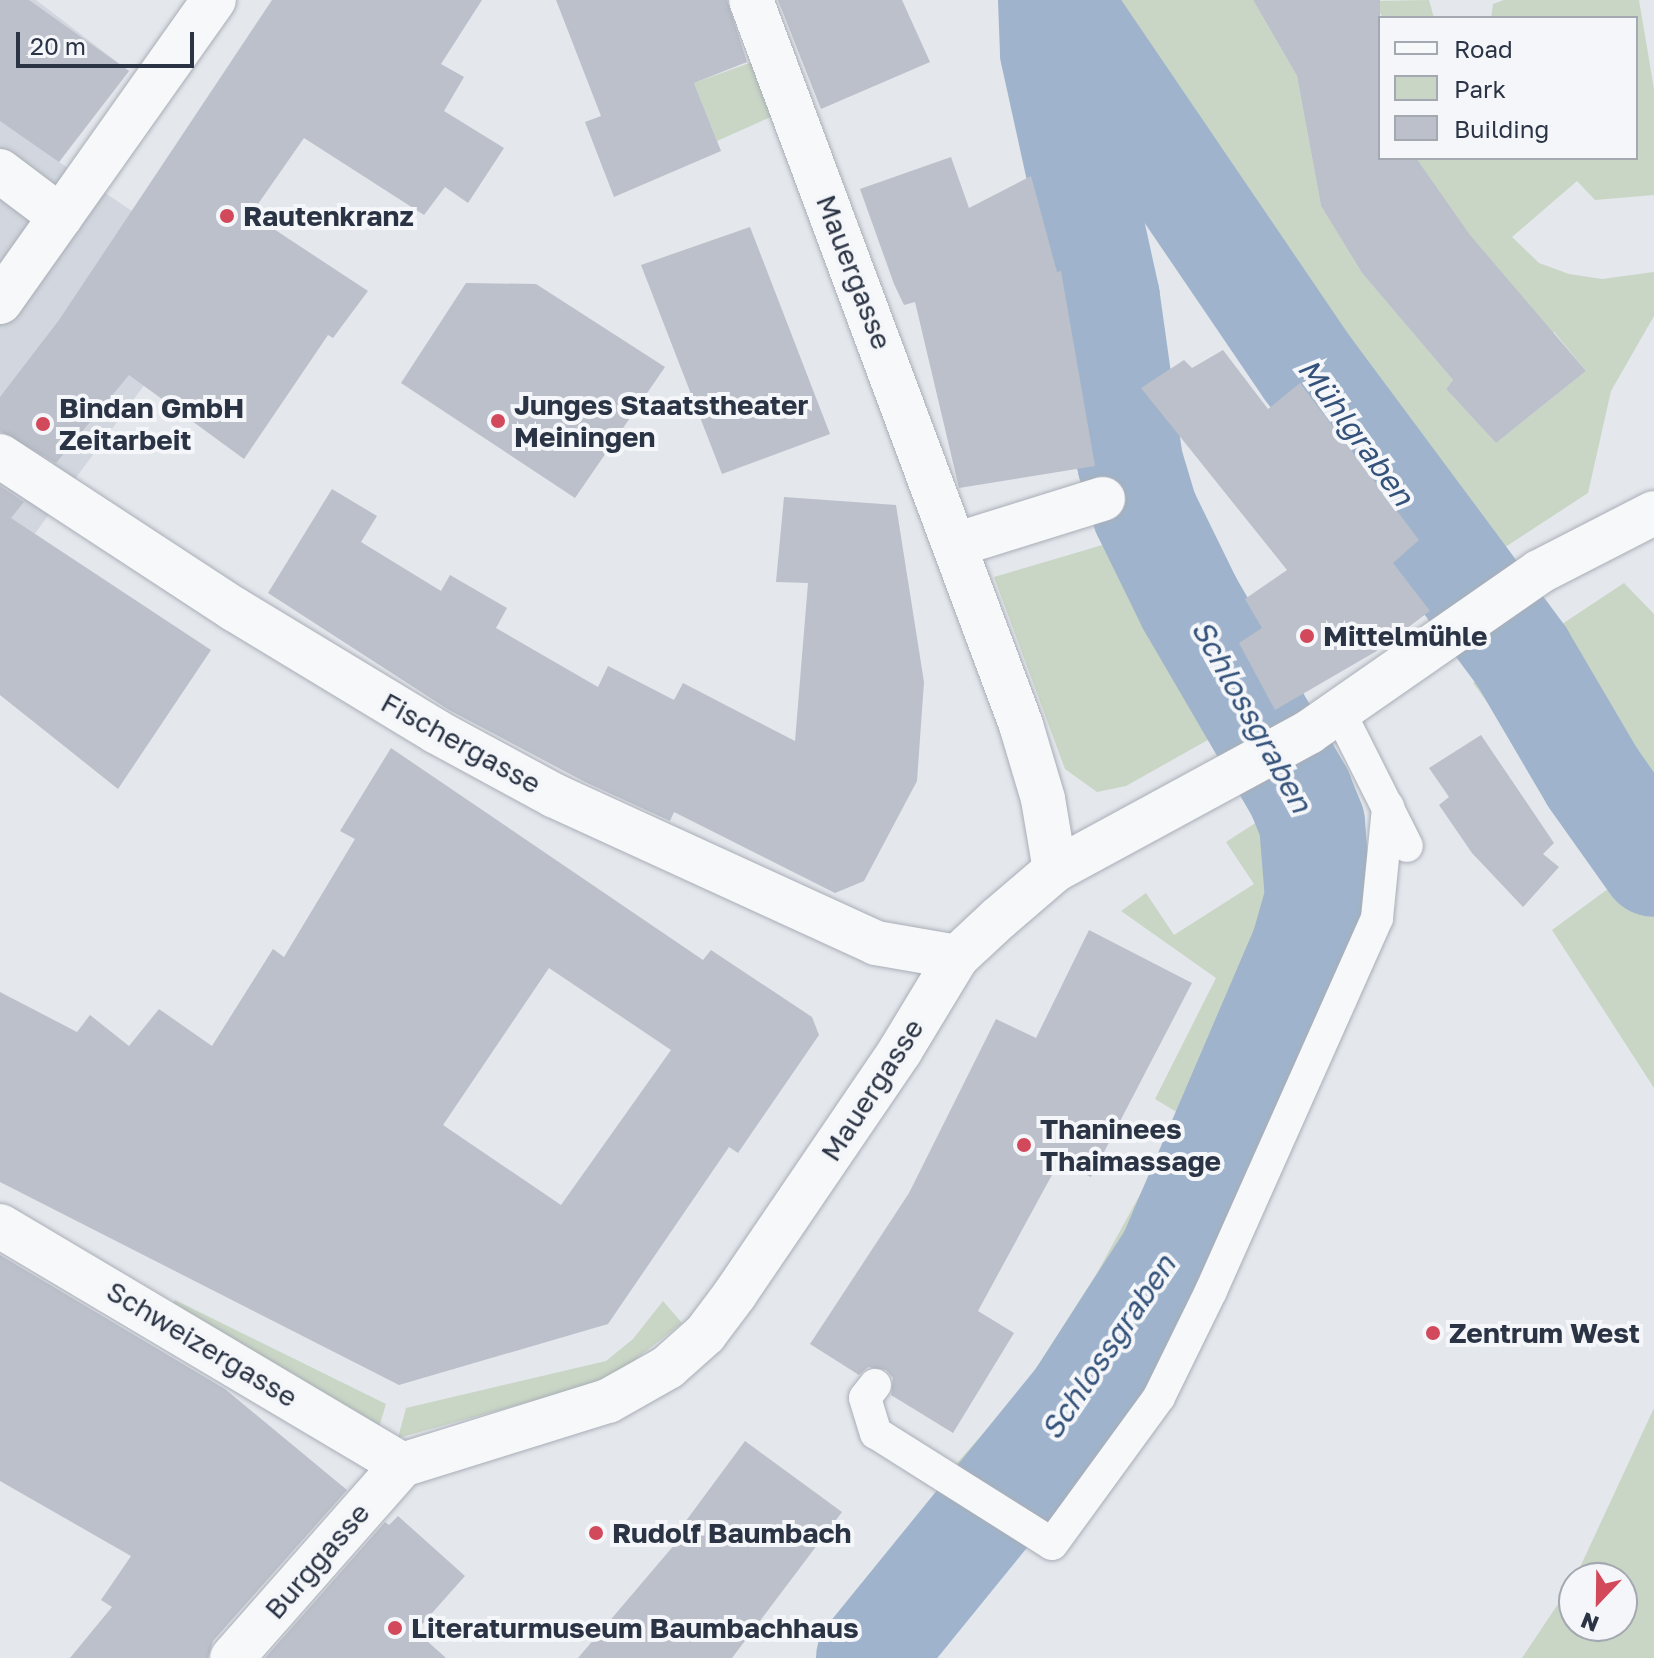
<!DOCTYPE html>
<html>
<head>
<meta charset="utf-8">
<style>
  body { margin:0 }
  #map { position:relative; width:1654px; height:1658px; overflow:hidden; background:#e4e7ec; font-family:"Golos Text",sans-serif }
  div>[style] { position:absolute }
  .built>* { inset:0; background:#d2d6de }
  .green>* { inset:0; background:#c9d6c5 }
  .river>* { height:106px; margin:-53px; padding:0 53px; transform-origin:53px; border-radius:53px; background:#9fb4cc }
  .building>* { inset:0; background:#bbc0ca }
  .roads { filter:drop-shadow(0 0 2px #a9aeb7) drop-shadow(0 0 2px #a9aeb7) }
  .service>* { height:32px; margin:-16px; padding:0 16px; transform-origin:16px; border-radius:16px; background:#f7f8fa }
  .minor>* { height:44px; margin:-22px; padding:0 22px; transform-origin:22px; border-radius:22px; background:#f7f8fa }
  .dots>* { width:22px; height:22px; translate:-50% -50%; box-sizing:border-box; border:4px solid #f4f6f9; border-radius:50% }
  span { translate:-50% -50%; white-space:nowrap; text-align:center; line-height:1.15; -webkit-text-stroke:8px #f4f6f9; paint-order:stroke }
  .poi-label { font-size:28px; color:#2b3445; font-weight:700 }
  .left { translate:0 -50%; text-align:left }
  .street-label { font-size:28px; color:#2b3445 }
  .water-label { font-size:30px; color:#34527a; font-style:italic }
  .legend { position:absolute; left:1378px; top:16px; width:260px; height:144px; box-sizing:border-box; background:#f4f6f9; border:2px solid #a4a8b1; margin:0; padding:10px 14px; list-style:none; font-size:24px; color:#2b3445 }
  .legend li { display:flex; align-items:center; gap:16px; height:40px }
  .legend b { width:40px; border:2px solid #a4a8b1 }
  .north { position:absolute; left:1558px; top:1562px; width:80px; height:80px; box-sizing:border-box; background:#f4f6f9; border:2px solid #a4a8b1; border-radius:50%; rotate:202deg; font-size:22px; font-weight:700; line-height:32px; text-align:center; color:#2b3445 }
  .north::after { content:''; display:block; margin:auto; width:28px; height:36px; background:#d1495b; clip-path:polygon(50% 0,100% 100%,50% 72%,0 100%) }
  .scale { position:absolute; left:16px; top:32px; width:178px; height:36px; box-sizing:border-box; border:4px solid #2b3445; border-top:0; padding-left:10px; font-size:24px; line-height:28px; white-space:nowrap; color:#2b3445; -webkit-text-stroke:6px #f4f6f9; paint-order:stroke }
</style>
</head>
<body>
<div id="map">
  <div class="built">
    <i style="clip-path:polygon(0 0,36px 0,129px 71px,59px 162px,226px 274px,0 581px)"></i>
  </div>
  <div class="green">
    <i style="clip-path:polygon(1083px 0,1253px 0,1297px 76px,1321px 206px,1362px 273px,1453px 380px,1446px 389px,1496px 443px,1586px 371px,1554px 332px,1546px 338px,1475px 258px,1455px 214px,1413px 158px,1636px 158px,1636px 18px,1491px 18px,1493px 4px,1504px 0,1639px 0,1654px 89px,1654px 195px,1595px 200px,1577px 181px,1512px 237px,1539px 263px,1569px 274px,1602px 279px,1654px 272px,1654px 316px,1611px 391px,1588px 493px,1476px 566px,1418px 498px,1268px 298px)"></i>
    <i style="clip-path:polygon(1429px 0,1434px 18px,1383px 18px,1373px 1px)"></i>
    <i style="clip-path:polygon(755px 61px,775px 115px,717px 141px,694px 83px)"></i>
    <i style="clip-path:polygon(1128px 514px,1238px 723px,1126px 786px,1097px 792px,1065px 769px,994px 577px,1116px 541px,1112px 520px)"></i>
    <i style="clip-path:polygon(1624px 583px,1654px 614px,1654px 1088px,1552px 930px,1620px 880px,1473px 683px)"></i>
    <i style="clip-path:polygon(1334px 772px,1362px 825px,1351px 919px,1191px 1289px,1139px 1384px,1045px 1517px,956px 1464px,1023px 1389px,1097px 1273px,1183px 1116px,1155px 1099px,1216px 978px,1121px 911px,1146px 893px,1174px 935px,1254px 884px,1226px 842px)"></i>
    <i style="clip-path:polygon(175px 1300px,386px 1404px,377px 1434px,167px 1312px)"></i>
    <i style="clip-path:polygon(663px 1301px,682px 1323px,609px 1380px,398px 1438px,406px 1408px,606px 1361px,633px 1339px)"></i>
    <i style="clip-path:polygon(1654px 1408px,1654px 1658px,1522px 1658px,1574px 1580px,1574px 1626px,1622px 1626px,1622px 1578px,1575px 1578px)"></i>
  </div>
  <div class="river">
    <i style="left:1064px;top:10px;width:435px;rotate:55.8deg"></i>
    <i style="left:1309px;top:370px;width:357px;rotate:53.4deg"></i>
    <i style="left:1522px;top:657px;width:140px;rotate:59.6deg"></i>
    <i style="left:1593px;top:778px;width:105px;rotate:54.7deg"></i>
    <i style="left:869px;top:1658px;width:335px;rotate:-50.9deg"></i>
    <i style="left:1080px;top:1398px;width:170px;rotate:-57.2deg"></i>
    <i style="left:1172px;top:1255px;width:335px;rotate:-66.8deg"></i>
    <i style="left:1304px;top:947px;width:51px;rotate:-74.1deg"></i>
    <i style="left:1318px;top:898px;width:75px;rotate:-94.6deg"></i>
    <i style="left:1312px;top:823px;width:32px;rotate:-112deg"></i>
    <i style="left:1300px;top:793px;width:219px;rotate:-120.2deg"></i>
    <i style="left:1190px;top:604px;width:102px;rotate:-116.1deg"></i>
    <i style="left:1145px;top:512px;width:52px;rotate:-106.7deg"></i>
    <i style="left:1130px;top:462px;width:166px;rotate:-98deg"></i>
    <i style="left:1107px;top:298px;width:252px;rotate:-102.4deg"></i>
    <i style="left:1053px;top:52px;width:52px;rotate:-92.2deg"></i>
  </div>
  <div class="building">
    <i style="clip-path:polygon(0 0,29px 0,129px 71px,59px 162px,0 121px)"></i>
    <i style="clip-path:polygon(272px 0,482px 0,441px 64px,464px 77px,444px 111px,504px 148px,468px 203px,445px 187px,424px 215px,304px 138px,251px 214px,368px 291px,333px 338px,328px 335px,244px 459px,129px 375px,56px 463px,0 431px,0 397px,59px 320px)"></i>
    <i style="clip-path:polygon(556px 0,727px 0,747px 62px,694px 83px,721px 151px,614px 197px,585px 122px,601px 116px)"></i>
    <i style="clip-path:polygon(778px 0,902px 0,930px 62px,821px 109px)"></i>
    <i style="clip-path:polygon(1253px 0,1380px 0,1380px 158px,1416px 158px,1470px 235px,1586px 371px,1496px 443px,1446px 389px,1453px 380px,1362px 273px,1321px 206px,1297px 76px)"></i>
    <i style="clip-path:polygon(951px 157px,969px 208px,1031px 176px,1057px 272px,1061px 271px,1095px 466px,959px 488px,915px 302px,904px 305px,894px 284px,860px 189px)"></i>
    <i style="clip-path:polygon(750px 227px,830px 434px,722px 474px,641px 265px)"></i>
    <i style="clip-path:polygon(466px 283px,536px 284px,665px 367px,575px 498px,401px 383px)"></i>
    <i style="clip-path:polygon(1223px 350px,1268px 409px,1300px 383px,1419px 540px,1393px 563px,1430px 611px,1375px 652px,1275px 710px,1239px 643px,1262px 628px,1245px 599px,1287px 570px,1141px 388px,1184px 360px,1192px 368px)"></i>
    <i style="clip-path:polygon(0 486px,24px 502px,11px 518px,211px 650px,118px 789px,0 695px)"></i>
    <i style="clip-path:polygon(332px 489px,377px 516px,361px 542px,441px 591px,450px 575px,507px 608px,496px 628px,598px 687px,608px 666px,674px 700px,683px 683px,795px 741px,808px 583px,776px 582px,784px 497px,896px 505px,924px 682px,917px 781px,864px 881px,835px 893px,674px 812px,670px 821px,585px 782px,449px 710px,268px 593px)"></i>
    <i style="clip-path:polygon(1481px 735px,1554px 843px,1543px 854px,1559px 867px,1523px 907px,1472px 853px,1439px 805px,1449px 797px,1429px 768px)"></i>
    <i style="clip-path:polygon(evenodd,391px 748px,703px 960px,711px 950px,812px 1017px,819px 1035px,738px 1153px,729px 1147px,608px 1324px,399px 1385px,0 1182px,0 992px,77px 1032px,90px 1015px,129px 1046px,159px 1009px,212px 1046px,273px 949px,284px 957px,355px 839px,340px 831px,391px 748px,549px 968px,671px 1050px,561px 1205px,443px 1125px,549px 968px)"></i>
    <i style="clip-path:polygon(1089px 930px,1192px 983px,1091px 1177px,1059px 1162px,978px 1311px,1014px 1333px,953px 1433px,891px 1395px,893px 1378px,886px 1370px,868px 1367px,859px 1375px,810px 1344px,909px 1193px,996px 1019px,1036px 1038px)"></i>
    <i style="clip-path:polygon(0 1255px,225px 1389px,347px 1490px,213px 1641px,208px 1658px,70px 1658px,112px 1607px,101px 1600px,131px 1556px,0 1481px)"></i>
    <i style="clip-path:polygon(745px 1441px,842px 1512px,732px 1658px,578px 1658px,681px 1537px,677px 1533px)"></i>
    <i style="clip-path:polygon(398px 1516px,465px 1576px,416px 1631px,446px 1658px,265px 1658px,385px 1522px,389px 1525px)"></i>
  </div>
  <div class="roads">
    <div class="service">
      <i style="left:1339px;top:711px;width:151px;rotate:63.3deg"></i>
      <i style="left:875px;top:1385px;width:16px;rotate:128deg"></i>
      <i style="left:865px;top:1398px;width:37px;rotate:73deg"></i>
      <i style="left:876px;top:1433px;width:208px;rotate:32.2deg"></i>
      <i style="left:1052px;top:1544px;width:182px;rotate:-53.9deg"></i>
      <i style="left:1159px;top:1397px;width:118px;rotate:-63.9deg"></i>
      <i style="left:1211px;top:1291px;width:408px;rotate:-66deg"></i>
      <i style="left:1377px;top:918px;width:112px;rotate:-84.3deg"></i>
    </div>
    <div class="minor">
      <i style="left:751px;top:0;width:774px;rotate:69.57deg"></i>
      <i style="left:1021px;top:725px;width:77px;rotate:73.4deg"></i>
      <i style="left:1043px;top:799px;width:72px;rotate:80.4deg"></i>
      <i style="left:0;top:171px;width:76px;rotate:37deg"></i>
      <i style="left:0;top:302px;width:370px;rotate:-54.7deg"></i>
      <i style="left:0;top:456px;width:280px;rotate:33.2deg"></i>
      <i style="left:234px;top:609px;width:237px;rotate:31.2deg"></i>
      <i style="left:437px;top:732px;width:134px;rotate:28.5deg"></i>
      <i style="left:555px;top:796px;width:353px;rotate:24.6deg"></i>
      <i style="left:876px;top:943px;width:82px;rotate:9.8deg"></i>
      <i style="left:955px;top:545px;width:155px;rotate:-17.3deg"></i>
      <i style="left:0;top:1226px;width:468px;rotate:30.7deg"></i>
      <i style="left:402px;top:1465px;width:216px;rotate:-17.3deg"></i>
      <i style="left:608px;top:1401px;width:69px;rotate:-29.5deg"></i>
      <i style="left:668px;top:1367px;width:50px;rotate:-41.7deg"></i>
      <i style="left:705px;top:1334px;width:50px;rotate:-53.1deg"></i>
      <i style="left:735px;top:1294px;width:294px;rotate:-55.8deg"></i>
      <i style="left:900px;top:1051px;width:110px;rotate:-58.8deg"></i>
      <i style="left:957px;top:957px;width:57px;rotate:-42.9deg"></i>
      <i style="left:999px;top:918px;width:74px;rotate:-40.6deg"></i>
      <i style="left:1055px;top:870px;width:289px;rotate:-28.5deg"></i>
      <i style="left:1309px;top:732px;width:280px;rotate:-34.8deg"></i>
      <i style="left:1539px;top:572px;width:129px;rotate:-27.2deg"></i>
      <i style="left:232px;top:1658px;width:257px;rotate:-48.6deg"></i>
    </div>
  </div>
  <div class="dots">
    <i style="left:227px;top:216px;background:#d1495b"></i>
    <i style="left:498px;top:421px;background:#d1495b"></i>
    <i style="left:43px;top:424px;background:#d1495b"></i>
    <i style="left:1307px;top:636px;background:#d1495b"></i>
    <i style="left:1024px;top:1145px;background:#d1495b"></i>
    <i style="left:1433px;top:1333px;background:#d1495b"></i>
    <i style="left:596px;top:1533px;background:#d1495b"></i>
    <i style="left:395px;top:1628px;background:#d1495b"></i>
  </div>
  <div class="poi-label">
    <span class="left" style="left:243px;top:216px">Rautenkranz</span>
    <span class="left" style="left:514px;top:421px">Junges Staatstheater<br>Meiningen</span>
    <span class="left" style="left:59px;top:424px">Bindan GmbH<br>Zeitarbeit</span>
    <span class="left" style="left:1323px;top:636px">Mittelmühle</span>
    <span class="left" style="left:1040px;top:1145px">Thaninees<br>Thaimassage</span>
    <span class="left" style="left:1449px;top:1333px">Zentrum West</span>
    <span class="left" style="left:612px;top:1533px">Rudolf Baumbach</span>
    <span class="left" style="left:411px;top:1628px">Literaturmuseum Baumbachhaus</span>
  </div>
  <div class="street-label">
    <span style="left:854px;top:272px;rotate:69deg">Mauergasse</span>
    <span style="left:461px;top:743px;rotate:29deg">Fischergasse</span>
    <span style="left:872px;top:1090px;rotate:-57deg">Mauergasse</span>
    <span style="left:202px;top:1344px;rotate:31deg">Schweizergasse</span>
    <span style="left:317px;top:1561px;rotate:-49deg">Burggasse</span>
  </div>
  <div class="water-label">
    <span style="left:1356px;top:432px;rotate:54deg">Mühlgraben</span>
    <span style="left:1252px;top:716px;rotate:61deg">Schlossgraben</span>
    <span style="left:1108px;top:1347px;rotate:-56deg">Schlossgraben</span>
  </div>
  <ul class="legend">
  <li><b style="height:10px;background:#f7f8fa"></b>Road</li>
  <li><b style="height:22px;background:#c9d6c5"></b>Park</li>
  <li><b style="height:22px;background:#bbc0ca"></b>Building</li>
  </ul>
  <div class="north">N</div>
  <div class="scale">20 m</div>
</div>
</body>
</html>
